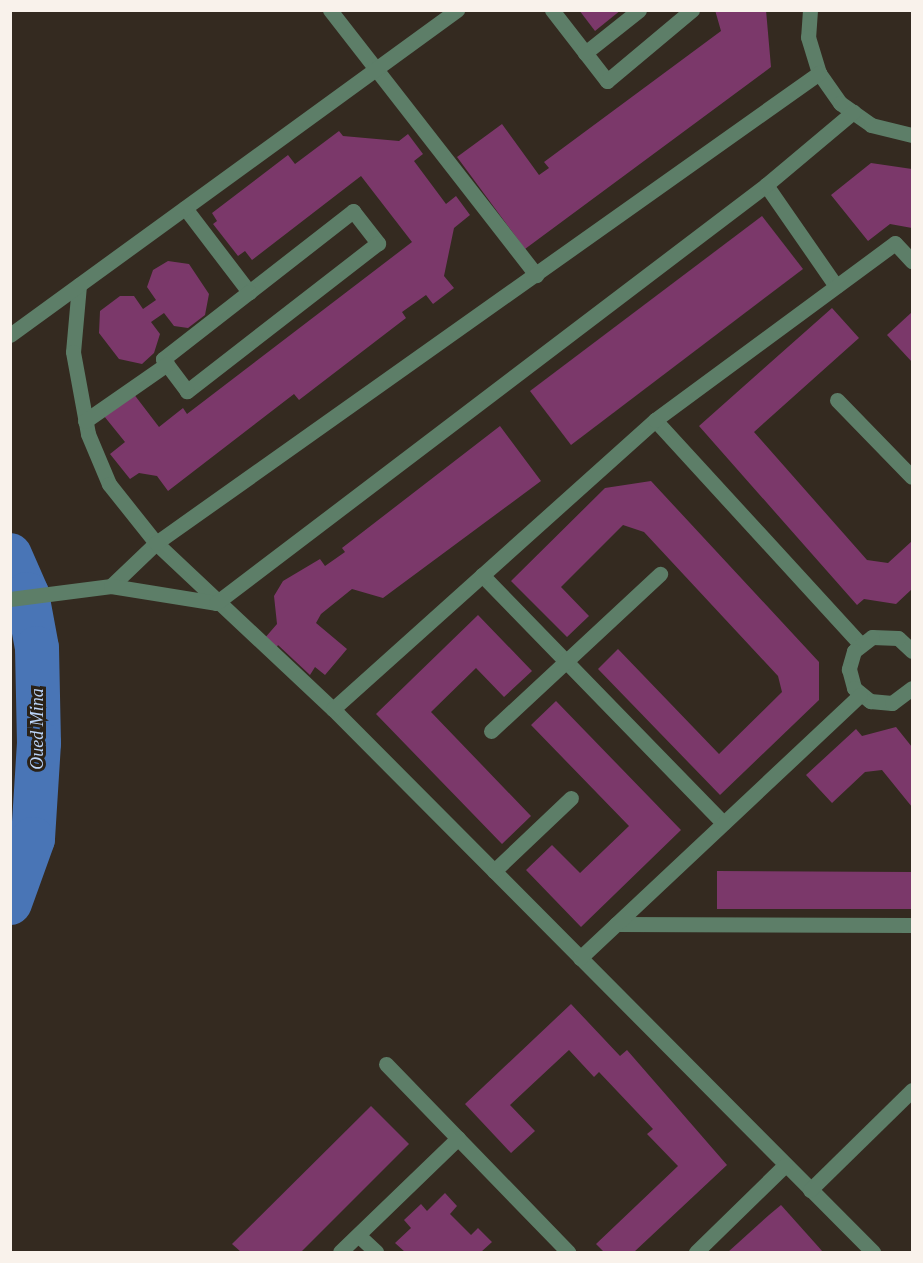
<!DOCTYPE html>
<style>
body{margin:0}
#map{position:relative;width:923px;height:1263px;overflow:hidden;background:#342a20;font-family:"Times New Roman",serif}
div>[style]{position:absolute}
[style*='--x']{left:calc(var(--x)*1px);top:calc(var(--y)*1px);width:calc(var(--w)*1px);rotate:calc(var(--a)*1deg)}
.river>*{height:44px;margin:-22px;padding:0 22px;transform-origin:22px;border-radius:22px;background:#4975b6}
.building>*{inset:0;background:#7b386a}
.minor>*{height:15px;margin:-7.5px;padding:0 7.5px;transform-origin:7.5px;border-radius:7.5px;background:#5d7e68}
span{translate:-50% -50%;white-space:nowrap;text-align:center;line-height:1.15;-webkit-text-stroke:6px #2a2116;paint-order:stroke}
.water-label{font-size:18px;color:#bbd4f8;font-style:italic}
.frame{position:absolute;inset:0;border:12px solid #f9f2eb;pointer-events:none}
</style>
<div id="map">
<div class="river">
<div style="--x:10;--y:555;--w:43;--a:66.4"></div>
<div style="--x:27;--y:594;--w:55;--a:79.5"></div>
<div style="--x:37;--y:648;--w:95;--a:88.8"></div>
<div style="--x:39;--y:743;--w:96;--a:93.6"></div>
<div style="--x:33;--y:839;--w:68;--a:109.8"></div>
</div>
<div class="building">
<div style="clip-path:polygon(579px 10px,621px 10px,595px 31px)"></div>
<div style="clip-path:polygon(715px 10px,766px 10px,771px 67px,525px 249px,457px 157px,502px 124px,539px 175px,549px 168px,544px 162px,721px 31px)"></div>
<div style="clip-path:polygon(339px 131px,343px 136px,399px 141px,408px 134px,423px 154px,414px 161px,446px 204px,456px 196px,470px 215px,454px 228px,444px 276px,454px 288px,433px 304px,426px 295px,402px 312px,406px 318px,299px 400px,294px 394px,168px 491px,157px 476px,139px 473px,130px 479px,110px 454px,125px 442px,104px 416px,133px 393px,159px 427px,183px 408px,187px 414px,412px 242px,361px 176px,252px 260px,245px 251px,238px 256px,213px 224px,217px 221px,212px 213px,288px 155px,295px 164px)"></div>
<div style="clip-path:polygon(871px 163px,912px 169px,912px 228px,890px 224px,868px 241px,831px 195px)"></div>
<div style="clip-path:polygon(762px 216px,803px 269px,571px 445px,530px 391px)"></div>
<div style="clip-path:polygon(168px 261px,189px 264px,209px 294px,205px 315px,188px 328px,174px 326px,164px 313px,151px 322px,160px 334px,154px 353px,142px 364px,119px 359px,99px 333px,100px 311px,120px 296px,134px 296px,143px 309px,156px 300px,147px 287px,153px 270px)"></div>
<div style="clip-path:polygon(832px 308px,859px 338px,754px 432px,867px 560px,888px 563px,912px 541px,912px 589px,896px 604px,864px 599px,857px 605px,699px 426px)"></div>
<div style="clip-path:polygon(912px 312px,912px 362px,887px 335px)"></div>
<div style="clip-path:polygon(500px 426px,541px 481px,383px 598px,352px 589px,321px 614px,316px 623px,347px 649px,325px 675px,315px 667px,310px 675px,278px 645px,275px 650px,264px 639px,277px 624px,274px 596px,283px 581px,320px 559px,325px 566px,345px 552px,342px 548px)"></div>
<div style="clip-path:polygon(651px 481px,819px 662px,819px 700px,720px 795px,598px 669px,618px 649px,719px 754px,782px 692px,778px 676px,644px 532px,623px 525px,561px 587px,589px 616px,567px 637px,511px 581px,605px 488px)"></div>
<div style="clip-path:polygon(478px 615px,532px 671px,504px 697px,476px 668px,431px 712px,531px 816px,502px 844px,376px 714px)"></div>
<div style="clip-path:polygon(556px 701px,681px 830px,581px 927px,526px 870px,552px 845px,580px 873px,629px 826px,531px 725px)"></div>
<div style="clip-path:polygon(896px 727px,912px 747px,912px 807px,882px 770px,865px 772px,832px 803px,806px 775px,856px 729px,862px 736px)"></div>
<div style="clip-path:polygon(717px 871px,912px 872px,912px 909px,717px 909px)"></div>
<div style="clip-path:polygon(571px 1004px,620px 1056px,627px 1050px,727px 1165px,634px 1252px,604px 1252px,596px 1244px,678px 1166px,647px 1134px,653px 1129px,599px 1072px,594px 1077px,569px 1050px,510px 1105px,535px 1131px,511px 1153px,465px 1104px)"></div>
<div style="clip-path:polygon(371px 1106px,409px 1144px,301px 1252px,241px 1252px,232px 1244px)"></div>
<div style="clip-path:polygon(445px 1193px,457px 1206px,450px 1214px,471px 1235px,478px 1228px,492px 1242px,481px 1252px,405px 1252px,395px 1243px,411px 1228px,404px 1220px,421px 1204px,427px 1211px)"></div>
<div style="clip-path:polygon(781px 1205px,823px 1252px,728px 1252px,769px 1215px)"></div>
</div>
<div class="minor">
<div style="--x:330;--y:10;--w:336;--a:52.1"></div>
<div style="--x:552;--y:10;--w:90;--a:52.2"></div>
<div style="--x:607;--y:81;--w:111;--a:-39.9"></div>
<div style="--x:810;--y:10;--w:27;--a:94"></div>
<div style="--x:808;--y:37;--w:38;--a:73"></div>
<div style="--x:819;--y:73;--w:37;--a:55"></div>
<div style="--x:840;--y:103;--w:38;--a:35"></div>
<div style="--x:871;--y:125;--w:42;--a:13.7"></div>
<div style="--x:585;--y:53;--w:69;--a:-38.5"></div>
<div style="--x:766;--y:185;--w:123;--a:55.3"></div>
<div style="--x:185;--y:208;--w:106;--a:52.7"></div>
<div style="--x:249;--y:292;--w:132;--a:-37.9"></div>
<div style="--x:353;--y:211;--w:41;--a:52"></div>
<div style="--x:378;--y:243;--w:242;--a:142.2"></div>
<div style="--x:187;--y:391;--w:40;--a:-127"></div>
<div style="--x:163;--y:359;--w:109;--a:-37.9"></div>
<div style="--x:79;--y:285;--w:67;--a:95.1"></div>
<div style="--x:73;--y:352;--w:83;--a:79.6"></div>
<div style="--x:88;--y:434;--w:54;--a:67.2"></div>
<div style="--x:109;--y:484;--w:75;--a:51.5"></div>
<div style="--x:156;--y:543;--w:243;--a:43.2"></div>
<div style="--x:333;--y:709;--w:766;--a:45.16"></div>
<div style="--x:10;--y:335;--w:553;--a:-36.02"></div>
<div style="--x:837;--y:400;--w:107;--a:45.8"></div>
<div style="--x:655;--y:420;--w:304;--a:47.5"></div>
<div style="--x:85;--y:421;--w:100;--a:-34.8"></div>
<div style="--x:482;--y:575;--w:346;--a:45.8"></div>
<div style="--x:111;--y:586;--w:62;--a:-43.7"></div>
<div style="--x:156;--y:543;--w:813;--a:-35.33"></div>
<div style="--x:10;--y:599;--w:102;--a:-7.3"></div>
<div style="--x:111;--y:586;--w:106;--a:9.2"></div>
<div style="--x:216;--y:603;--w:691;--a:-37.23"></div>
<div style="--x:766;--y:185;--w:114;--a:-40"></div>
<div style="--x:912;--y:651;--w:19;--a:-137"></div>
<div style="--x:898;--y:638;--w:26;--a:-178"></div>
<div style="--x:872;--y:637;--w:23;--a:142"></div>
<div style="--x:854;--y:651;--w:19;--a:106"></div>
<div style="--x:849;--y:669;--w:20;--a:75"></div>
<div style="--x:854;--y:688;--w:21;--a:39"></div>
<div style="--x:870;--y:701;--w:22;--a:5"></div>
<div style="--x:892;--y:703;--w:25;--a:-37"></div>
<div style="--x:333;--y:709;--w:433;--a:-41.9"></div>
<div style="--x:655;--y:420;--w:298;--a:-36.4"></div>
<div style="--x:895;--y:243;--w:25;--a:47"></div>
<div style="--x:491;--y:731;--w:231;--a:-42.9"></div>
<div style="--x:494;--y:871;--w:106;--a:-43.5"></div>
<div style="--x:616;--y:924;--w:296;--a:0.2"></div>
<div style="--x:580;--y:958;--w:384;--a:-43.2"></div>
<div style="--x:386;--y:1064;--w:262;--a:45.9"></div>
<div style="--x:810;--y:1190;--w:143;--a:-44.4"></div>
<div style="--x:358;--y:1235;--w:25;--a:43"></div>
<div style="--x:340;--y:1252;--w:164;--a:-44"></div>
<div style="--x:696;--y:1252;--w:124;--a:-44.3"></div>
</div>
<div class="water-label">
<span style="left:37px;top:729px;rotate:-90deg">Oued Mina</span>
</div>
<div class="frame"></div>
</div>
